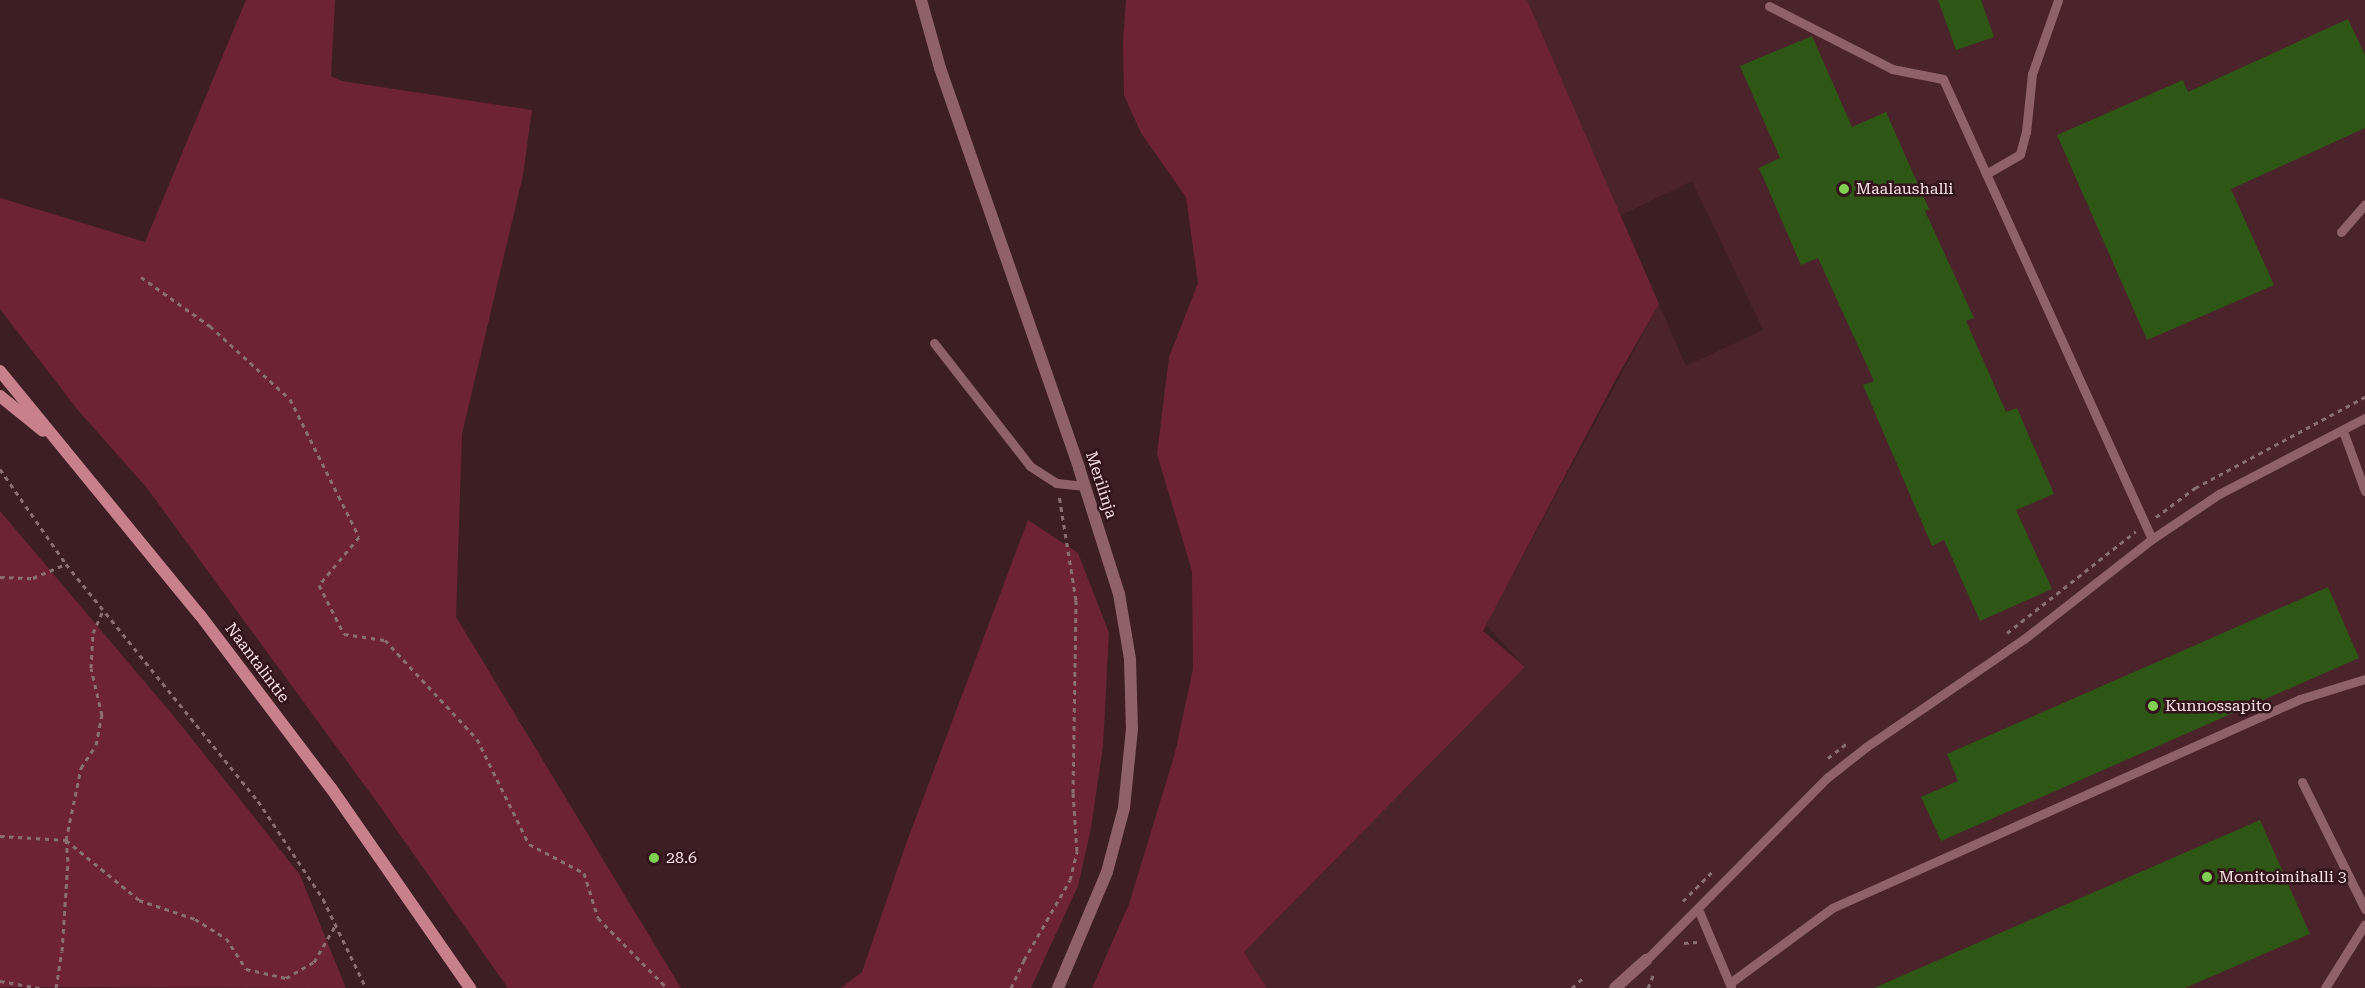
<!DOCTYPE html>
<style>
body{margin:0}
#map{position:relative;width:2365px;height:988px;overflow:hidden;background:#3d1e23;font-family:"Roboto Serif",serif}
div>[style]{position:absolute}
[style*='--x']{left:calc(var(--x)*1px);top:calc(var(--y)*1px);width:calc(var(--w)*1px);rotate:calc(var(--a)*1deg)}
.built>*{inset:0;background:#4b242b}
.green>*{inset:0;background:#6e2334}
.building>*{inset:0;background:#2e5615}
.path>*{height:3px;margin-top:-1.5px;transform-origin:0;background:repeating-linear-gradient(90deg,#8a6f72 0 4.5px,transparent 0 9px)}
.service>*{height:9px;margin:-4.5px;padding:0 4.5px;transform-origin:4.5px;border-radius:4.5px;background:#8e6268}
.minor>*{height:12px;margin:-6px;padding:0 6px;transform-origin:6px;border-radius:6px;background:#8e6268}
.tertiary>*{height:12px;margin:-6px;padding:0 6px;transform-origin:6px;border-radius:6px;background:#8e6268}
.secondary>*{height:12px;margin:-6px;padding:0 6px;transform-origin:6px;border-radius:6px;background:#c8818c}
.dots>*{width:16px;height:16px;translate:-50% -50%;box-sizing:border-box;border:3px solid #32141a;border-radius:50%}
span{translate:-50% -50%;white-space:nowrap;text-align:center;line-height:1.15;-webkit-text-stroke:5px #32141a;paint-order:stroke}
.poi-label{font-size:16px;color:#f7e1e3}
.left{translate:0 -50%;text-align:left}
.street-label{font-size:16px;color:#f7e1e3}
</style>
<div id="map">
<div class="built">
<div style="clip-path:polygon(1527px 0,2365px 0,2365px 988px,1267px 988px,1244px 952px,1525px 667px,1486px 625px,1659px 304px,1686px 366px,1763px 330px,1692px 181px,1619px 216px)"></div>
</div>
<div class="green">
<div style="clip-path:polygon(246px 0,335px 0,331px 76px,342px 81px,532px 110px,523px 175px,462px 434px,456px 617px,681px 988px,508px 988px,379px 805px,147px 488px,77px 409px,0 309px,0 198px,145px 242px)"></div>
<div style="clip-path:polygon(1126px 0,1527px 0,1659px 304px,1616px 379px,1483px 631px,1525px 667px,1244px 952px,1267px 988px,1092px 988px,1129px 904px,1175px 753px,1193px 669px,1192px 571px,1157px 454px,1169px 357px,1198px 283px,1186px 197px,1141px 133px,1124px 95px,1123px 43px)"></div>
<div style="clip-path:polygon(0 511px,177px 720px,300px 875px,346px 988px,0 987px)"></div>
<div style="clip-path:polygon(1028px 520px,1078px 553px,1109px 633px,1103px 746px,1091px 828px,1078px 886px,1031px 988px,841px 988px,862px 972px,906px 844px)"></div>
</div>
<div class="building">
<div style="clip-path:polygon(1938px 0,1981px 0,1994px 37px,1956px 50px)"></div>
<div style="clip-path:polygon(2348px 19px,2365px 55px,2365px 128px,2231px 189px,2274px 285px,2147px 340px,2057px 135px,2183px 80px,2188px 92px)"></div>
<div style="clip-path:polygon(1812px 36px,1852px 127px,1886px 112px,1929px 209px,1925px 211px,1974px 318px,1966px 321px,2006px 412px,2017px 408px,2054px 494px,2016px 510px,2052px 589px,1980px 621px,1944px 540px,1932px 546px,1863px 385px,1874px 381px,1818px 258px,1801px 265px,1759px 168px,1780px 158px,1740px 66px)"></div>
<div style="clip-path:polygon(2328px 587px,2359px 658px,1941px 841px,1921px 797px,1958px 781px,1947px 754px)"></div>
<div style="clip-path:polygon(2260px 820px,2310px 934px,2185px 988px,1874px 988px)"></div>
</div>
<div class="path">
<div style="--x:141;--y:277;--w:85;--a:35.4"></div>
<div style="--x:210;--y:326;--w:108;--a:42.4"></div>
<div style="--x:290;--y:399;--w:154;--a:63.4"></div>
<div style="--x:359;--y:537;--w:62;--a:129.8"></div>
<div style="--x:319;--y:585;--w:55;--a:63"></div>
<div style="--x:344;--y:634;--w:41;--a:8.3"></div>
<div style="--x:385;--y:640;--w:135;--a:47.1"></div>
<div style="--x:477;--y:739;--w:117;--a:63.7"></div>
<div style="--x:529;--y:844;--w:62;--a:27.8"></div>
<div style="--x:584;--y:873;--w:47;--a:72.7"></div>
<div style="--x:598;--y:918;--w:98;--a:45.4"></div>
<div style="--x:0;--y:469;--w:116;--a:55.2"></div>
<div style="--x:66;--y:564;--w:305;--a:51"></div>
<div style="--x:258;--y:801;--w:118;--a:56.4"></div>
<div style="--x:323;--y:899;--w:99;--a:64.2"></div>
<div style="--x:2156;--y:517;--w:49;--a:-36.6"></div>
<div style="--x:2195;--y:488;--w:193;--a:-28.2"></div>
<div style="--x:0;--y:577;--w:33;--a:2"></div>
<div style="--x:33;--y:578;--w:36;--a:-23"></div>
<div style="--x:2007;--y:633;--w:164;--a:-38.3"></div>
<div style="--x:1828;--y:758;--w:23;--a:-38"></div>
<div style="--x:0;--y:836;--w:66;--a:3.5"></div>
<div style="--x:66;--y:840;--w:94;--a:39.4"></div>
<div style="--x:139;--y:900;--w:59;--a:18.7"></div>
<div style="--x:195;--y:919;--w:36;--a:32"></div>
<div style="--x:226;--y:938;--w:37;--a:57"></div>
<div style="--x:246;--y:969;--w:41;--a:12.7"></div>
<div style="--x:286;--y:978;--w:32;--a:-30"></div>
<div style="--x:314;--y:962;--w:42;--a:-59.7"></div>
<div style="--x:1683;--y:901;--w:44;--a:-45"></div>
<div style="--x:1684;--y:943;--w:13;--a:-4"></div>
<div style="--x:0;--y:981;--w:40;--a:10"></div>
<div style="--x:56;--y:988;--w:37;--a:-81"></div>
<div style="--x:62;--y:951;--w:90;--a:-86.2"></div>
<div style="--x:68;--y:861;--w:21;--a:-95"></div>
<div style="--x:66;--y:840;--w:74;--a:-78.2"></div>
<div style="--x:81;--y:768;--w:27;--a:-57"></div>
<div style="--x:96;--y:745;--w:31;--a:-79"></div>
<div style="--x:102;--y:715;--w:48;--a:-103.2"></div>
<div style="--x:91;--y:668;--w:35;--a:-87"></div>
<div style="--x:93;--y:633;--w:24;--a:-66"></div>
<div style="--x:1011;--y:988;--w:31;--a:-65"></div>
<div style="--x:1024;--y:960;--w:92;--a:-60.1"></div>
<div style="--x:1070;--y:880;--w:30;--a:-76"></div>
<div style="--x:1077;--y:851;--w:58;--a:-93.9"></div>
<div style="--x:1073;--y:793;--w:193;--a:-89.1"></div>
<div style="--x:1076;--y:600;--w:106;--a:-99.2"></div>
<div style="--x:1572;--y:988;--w:16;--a:-43"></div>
<div style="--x:1648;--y:988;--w:16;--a:-68"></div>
</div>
<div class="service">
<div style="--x:1769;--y:6;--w:138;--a:27.1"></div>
<div style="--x:1892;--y:69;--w:52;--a:11.1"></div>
<div style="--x:1943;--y:79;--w:505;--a:65.57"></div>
<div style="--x:1986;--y:174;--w:39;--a:-30"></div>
<div style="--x:2020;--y:154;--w:23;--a:-75"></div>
<div style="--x:2026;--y:132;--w:58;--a:-84.1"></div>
<div style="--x:2032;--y:74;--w:78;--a:-70.6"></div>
<div style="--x:2341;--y:232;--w:37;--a:-49"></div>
<div style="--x:934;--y:343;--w:156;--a:52"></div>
<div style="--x:1030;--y:466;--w:31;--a:33"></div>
<div style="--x:1056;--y:483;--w:29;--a:6"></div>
<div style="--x:2343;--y:431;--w:64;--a:69.9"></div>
<div style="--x:2302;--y:782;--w:142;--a:63.6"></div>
<div style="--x:1698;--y:909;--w:85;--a:67.1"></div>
<div style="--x:1646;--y:960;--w:258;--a:-45.2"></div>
<div style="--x:1828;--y:777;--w:48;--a:-38.3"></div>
<div style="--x:1866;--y:747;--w:191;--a:-34.4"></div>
<div style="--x:2024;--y:639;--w:162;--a:-38"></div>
<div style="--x:2152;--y:539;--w:81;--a:-33.9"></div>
<div style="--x:2219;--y:494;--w:165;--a:-27.5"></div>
<div style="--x:1730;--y:983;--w:127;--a:-36.3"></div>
<div style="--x:1832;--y:908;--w:513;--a:-24.06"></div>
<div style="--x:2300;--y:699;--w:68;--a:-17.1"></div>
<div style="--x:2325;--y:988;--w:75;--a:-58"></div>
</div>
<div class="minor">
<div style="--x:1615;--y:988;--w:42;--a:-42.1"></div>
</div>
<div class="tertiary">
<div style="--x:921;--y:0;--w:71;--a:74.4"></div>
<div style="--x:940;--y:68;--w:423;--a:70.8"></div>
<div style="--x:1079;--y:468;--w:132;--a:72.4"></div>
<div style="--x:1119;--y:594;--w:66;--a:80.4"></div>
<div style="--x:1130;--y:659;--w:70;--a:88.4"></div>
<div style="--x:1132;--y:729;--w:79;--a:95.8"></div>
<div style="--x:1124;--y:808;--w:66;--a:104.9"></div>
<div style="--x:1107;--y:872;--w:126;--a:112.9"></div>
</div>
<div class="secondary">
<div style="--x:0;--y:371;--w:315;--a:50.7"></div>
<div style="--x:200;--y:615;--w:217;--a:52.9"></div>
<div style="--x:331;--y:788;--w:244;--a:55.2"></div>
<div style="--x:0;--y:396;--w:55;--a:39.1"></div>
</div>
<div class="dots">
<div style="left:1844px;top:189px;background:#7fd052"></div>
<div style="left:2153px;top:706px;background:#7fd052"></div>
<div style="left:654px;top:858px;background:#7fd052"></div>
<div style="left:2207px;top:877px;background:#7fd052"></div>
</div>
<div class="poi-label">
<span class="left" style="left:1856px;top:189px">Maalaushalli</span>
<span class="left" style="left:2165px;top:706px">Kunnossapito</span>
<span class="left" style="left:666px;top:858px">28.6</span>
<span class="left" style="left:2219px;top:877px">Monitoimihalli 3</span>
</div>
<div class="street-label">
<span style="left:1101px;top:485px;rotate:72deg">Merilinja</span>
<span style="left:257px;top:663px;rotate:53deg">Naantalintie</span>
</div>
</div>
